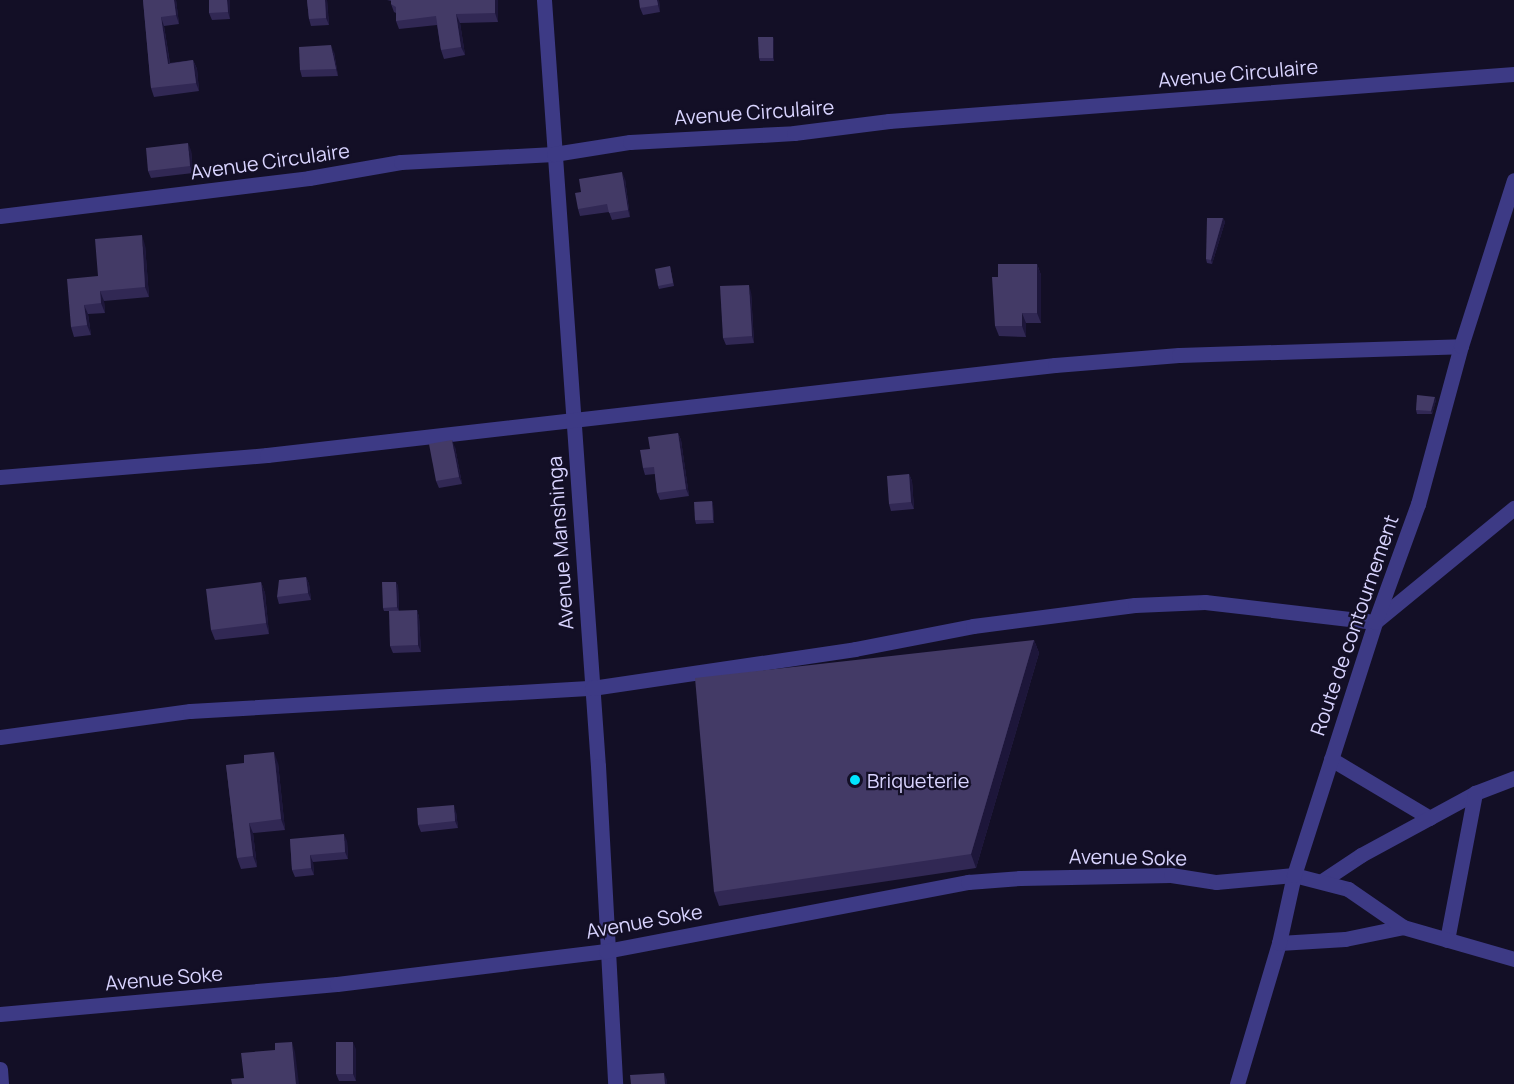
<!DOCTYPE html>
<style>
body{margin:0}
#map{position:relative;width:1514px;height:1084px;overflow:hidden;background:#130f26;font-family:Manrope,sans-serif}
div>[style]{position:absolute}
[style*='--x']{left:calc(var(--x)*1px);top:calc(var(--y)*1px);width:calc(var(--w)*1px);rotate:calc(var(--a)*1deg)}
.minor>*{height:15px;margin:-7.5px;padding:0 7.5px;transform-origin:7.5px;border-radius:7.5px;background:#3d3a85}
.tertiary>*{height:15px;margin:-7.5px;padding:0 7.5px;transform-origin:7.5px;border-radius:7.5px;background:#3d3a85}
.wall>*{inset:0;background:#312854}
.shaded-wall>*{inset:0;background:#1d163a}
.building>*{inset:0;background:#433a66}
.dots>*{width:16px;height:16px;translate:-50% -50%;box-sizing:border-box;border:3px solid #130f26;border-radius:50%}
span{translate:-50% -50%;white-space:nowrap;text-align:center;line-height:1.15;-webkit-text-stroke:4.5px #130f26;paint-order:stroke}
.street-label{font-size:20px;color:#d9d4ff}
.poi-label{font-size:20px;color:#d9d4ff}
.left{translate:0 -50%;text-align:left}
</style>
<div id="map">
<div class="minor">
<div style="--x:544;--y:0;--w:768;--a:85.97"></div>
<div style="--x:598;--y:766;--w:318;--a:86.9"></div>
<div style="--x:0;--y:216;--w:311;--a:-7"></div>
<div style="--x:309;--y:178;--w:93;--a:-9.9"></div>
<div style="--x:401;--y:162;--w:153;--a:-3"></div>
<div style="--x:554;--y:154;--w:77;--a:-9"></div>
<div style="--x:630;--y:142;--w:164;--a:-3.1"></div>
<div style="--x:794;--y:133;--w:96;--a:-7.2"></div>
<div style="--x:889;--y:121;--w:627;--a:-4.3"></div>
<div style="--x:0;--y:477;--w:268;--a:-4.7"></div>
<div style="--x:267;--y:455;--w:793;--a:-6.52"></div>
<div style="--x:1055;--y:365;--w:124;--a:-4.6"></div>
<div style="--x:1179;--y:355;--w:282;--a:-1.8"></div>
<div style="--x:0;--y:737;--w:192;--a:-7.8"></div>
<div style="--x:190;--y:711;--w:403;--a:-3.3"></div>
<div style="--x:592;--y:688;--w:266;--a:-8.4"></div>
<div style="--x:855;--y:649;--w:120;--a:-11"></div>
<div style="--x:973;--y:626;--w:163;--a:-7.4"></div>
<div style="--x:1135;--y:605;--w:70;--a:-2.5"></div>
<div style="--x:1205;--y:602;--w:171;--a:6.7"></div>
<div style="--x:1375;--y:622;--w:180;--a:-39.4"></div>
<div style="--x:1331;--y:759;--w:115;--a:30.8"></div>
<div style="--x:1322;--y:881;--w:47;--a:-33.7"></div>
<div style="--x:1361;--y:855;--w:130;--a:-28.5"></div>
<div style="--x:1475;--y:793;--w:42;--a:-21"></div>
<div style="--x:1447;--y:940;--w:150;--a:-79.2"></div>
<div style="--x:1279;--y:943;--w:66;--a:-3.5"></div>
<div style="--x:1345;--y:939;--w:59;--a:-11.7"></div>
<div style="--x:1403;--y:927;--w:116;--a:16.1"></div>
<div style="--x:0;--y:1014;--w:338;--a:-5.1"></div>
<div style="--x:337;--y:984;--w:271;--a:-7"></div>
<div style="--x:606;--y:951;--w:369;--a:-10.8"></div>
<div style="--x:968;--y:882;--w:52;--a:-4.4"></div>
<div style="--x:1020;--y:878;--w:151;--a:-1.1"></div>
<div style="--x:1171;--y:875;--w:46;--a:8.8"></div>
<div style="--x:1216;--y:882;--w:78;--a:-5.1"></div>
<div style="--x:1294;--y:875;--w:56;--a:14.5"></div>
<div style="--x:1348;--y:889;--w:67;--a:34.6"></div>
<div style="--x:0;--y:1069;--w:15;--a:86"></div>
</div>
<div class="tertiary">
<div style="--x:1237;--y:1084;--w:147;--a:-73.4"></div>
<div style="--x:1279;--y:943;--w:70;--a:-77.6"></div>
<div style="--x:1294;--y:875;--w:266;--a:-72.2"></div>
<div style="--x:1375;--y:622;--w:126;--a:-70"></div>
<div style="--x:1418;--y:504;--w:164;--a:-74.8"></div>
<div style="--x:1461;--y:346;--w:174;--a:-72.3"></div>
</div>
<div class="wall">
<div style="clip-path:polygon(143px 0,176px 0,179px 24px,164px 26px,170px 63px,193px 60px,197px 69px,199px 91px,154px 97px,151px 88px)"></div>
<div style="clip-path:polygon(209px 0,230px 0,230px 19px,212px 20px,209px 13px)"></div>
<div style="clip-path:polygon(307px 0,327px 0,329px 25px,311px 26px,309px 19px)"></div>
<div style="clip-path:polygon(387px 0,498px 0,498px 22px,460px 23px,465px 55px,444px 59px,441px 50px,437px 25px,399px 29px,396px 21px,396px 13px,394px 12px,391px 4px,391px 1px)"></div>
<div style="clip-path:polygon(659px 0,660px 12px,643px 15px,640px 8px)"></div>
<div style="clip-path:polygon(773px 37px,774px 41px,774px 61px,760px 61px,759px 58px)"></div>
<div style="clip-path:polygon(334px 52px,338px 76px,302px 77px,300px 70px)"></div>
<div style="clip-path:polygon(191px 150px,193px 173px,151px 178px,148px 171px)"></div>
<div style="clip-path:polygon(625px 179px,630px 217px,612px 220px,609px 212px,580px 216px,578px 209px,581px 192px)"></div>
<div style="clip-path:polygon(1223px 218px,1225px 222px,1212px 264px,1207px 263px,1206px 259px)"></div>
<div style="clip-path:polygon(145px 245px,149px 297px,104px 301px,105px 313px,88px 314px,91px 335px,74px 337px,71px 327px,98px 276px)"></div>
<div style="clip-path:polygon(1037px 264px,1041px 275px,1041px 323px,1026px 323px,1026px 337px,999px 336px,995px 326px,998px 277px)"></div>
<div style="clip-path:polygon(670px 266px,674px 286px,659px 289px,658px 286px)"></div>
<div style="clip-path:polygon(751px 292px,754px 343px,726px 345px,723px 338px)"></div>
<div style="clip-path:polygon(1436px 400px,1432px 414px,1417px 414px,1416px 410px)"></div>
<div style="clip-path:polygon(678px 433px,681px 440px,689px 496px,660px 500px,657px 493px,655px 474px,645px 475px,643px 468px,650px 449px)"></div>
<div style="clip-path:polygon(455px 447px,462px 484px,439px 488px,436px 481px)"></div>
<div style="clip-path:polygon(909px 474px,912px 481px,914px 509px,891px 511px,889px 504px)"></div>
<div style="clip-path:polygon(712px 501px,713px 504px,714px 523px,696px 524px,695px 520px)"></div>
<div style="clip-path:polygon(306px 577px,309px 584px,311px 600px,279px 604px,277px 597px)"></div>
<div style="clip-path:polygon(261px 582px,265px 593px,269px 634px,215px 640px,211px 630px)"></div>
<div style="clip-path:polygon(398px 585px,399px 611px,384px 611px,383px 608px)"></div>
<div style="clip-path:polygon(417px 610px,419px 617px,421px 652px,393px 653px,390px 646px)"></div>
<div style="clip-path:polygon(1034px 640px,1039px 653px,976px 868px,719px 906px,714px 892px)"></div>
<div style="clip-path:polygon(278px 763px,285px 830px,253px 833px,257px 867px,241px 869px,237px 858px,226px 765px)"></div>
<div style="clip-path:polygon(456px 812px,458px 828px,421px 832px,418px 825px)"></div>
<div style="clip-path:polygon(290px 839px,347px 841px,348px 859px,313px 862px,314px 875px,295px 877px,292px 870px)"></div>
<div style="clip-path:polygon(356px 1049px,356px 1081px,339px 1081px,336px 1074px)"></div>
</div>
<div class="shaded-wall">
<div style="clip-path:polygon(174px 0,176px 0,179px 24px,176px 15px)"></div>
<div style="clip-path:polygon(227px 0,230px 0,230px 19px,228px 12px)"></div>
<div style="clip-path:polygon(325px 0,327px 0,329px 25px,326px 18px)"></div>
<div style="clip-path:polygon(495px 0,498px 0,498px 22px,495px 13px)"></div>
<div style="clip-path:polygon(657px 0,659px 0,660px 12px,658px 5px)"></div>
<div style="clip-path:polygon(456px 14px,460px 23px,465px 55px,461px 47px)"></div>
<div style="clip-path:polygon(161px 17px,164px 26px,171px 72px,168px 64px)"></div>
<div style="clip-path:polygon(773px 37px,774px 41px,774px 61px,773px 58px)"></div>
<div style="clip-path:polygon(331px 45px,334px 52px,338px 76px,336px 69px)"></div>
<div style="clip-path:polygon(193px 60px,197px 69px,199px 91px,196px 83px)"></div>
<div style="clip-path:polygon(188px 143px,191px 150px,193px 173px,190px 166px)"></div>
<div style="clip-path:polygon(622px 172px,625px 179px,630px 217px,628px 210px)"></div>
<div style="clip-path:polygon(1223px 218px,1225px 222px,1212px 264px,1211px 260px)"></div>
<div style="clip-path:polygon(142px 235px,145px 245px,149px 297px,145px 287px)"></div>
<div style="clip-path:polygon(1037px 264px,1041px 275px,1041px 323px,1037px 313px)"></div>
<div style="clip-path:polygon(749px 285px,751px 292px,754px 343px,752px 336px)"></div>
<div style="clip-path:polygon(100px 291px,104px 301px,105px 313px,101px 303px)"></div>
<div style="clip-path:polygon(84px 305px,88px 314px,91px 335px,87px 325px)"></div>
<div style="clip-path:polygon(1022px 313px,1026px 323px,1026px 337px,1022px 326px)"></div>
<div style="clip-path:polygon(1435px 397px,1436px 400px,1432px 414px,1431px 411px)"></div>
<div style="clip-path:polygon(678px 433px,681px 440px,689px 496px,686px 489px)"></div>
<div style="clip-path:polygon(452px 440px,455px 447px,462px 484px,459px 477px)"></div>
<div style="clip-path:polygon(909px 474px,912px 481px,914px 509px,911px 502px)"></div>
<div style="clip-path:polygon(712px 501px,713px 504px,714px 523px,713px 520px)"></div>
<div style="clip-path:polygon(306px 577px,309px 584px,311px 600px,308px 593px)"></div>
<div style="clip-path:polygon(261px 582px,265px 593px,269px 634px,266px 623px)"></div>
<div style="clip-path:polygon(396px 582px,398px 585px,399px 611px,397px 607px)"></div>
<div style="clip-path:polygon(417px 610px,419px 617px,421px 652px,418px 645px)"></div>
<div style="clip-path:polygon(1034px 640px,1039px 653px,976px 868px,971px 854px)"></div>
<div style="clip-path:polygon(274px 752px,278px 763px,285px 830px,281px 819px)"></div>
<div style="clip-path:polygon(454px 805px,456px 812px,458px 828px,455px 821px)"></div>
<div style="clip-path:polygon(249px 823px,253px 833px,257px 867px,253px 856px)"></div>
<div style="clip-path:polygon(344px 834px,347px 841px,348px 859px,345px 852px)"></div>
<div style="clip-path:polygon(310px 855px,313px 862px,314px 875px,311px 868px)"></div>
<div style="clip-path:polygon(292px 1042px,295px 1052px,299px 1084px,296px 1084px)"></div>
<div style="clip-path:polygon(353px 1042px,356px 1049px,356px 1081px,353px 1074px)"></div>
<div style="clip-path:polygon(664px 1073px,667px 1080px,667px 1084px,665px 1084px)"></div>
</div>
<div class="building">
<div style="clip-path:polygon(143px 0,174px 0,176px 15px,161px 17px,168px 64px,193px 60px,196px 83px,151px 88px)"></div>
<div style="clip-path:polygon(209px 0,227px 0,228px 12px,209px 13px)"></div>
<div style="clip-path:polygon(307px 0,325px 0,326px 18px,309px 19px)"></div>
<div style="clip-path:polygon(391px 0,495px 0,495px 13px,456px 14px,461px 47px,441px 50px,436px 16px,396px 21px,396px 7px,391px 4px)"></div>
<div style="clip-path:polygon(639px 0,657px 0,658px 5px,640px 8px)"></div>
<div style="clip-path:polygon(758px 37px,773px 37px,773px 58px,759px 58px)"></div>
<div style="clip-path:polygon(331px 45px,336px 69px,300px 70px,299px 47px)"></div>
<div style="clip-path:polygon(188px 143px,190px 166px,148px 171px,146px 148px)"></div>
<div style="clip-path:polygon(622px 172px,628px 210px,609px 213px,607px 204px,578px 209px,575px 193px,581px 192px,579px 179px)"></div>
<div style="clip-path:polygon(1207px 218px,1223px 218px,1211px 260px,1206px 259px)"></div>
<div style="clip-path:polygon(142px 235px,145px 287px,100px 291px,101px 303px,84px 305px,87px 325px,71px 327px,67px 279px,98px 276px,95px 239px)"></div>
<div style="clip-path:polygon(998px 264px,1037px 264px,1037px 313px,1022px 313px,1022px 326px,995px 326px,992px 277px,998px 277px)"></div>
<div style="clip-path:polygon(670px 266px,673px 283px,658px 286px,655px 269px)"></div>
<div style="clip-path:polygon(749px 285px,752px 336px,723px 338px,720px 286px)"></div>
<div style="clip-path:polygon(1417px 395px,1435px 397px,1431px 411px,1416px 410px)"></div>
<div style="clip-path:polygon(678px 433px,686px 489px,657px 493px,654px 467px,643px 468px,640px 450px,650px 449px,648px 437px)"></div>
<div style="clip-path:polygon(452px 440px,459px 477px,436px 481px,429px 444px)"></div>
<div style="clip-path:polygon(909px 474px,911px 502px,889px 504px,887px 476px)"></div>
<div style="clip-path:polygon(712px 501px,713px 520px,695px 520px,694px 502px)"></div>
<div style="clip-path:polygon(306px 577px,308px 593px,277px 597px,279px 580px)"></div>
<div style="clip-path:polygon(261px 582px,266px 623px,211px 630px,206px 589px)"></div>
<div style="clip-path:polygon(382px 582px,396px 582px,397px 607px,383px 608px)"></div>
<div style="clip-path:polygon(417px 610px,418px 645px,390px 646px,389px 611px)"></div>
<div style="clip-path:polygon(1034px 640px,971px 854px,714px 892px,695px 678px)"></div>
<div style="clip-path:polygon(274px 752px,281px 819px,249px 823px,253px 856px,237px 858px,226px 765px,244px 763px,244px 755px)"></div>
<div style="clip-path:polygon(454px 805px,455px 821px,418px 825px,417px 808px)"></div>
<div style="clip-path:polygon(344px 834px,345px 852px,310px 855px,311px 868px,292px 870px,290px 839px)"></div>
<div style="clip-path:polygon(292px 1042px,296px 1084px,232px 1084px,231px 1079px,244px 1078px,241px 1053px,275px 1050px,275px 1043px)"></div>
<div style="clip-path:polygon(336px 1042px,353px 1042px,353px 1074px,336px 1074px)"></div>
<div style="clip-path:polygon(664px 1073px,665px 1084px,631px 1084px,630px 1075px)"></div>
</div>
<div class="dots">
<div style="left:855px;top:780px;background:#00e5ff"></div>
</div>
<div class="street-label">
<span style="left:1238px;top:73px;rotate:-5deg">Avenue Circulaire</span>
<span style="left:754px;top:112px;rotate:-4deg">Avenue Circulaire</span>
<span style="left:270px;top:161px;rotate:-8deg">Avenue Circulaire</span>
<span style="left:560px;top:543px;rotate:-94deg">Avenue Manshinga</span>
<span style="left:1354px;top:625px;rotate:-71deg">Route de contournement</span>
<span style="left:1128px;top:857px;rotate:1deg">Avenue Soke</span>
<span style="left:644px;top:921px;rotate:-10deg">Avenue Soke</span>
<span style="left:164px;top:978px;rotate:-5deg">Avenue Soke</span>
</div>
<div class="poi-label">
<span class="left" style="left:867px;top:780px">Briqueterie</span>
</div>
</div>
